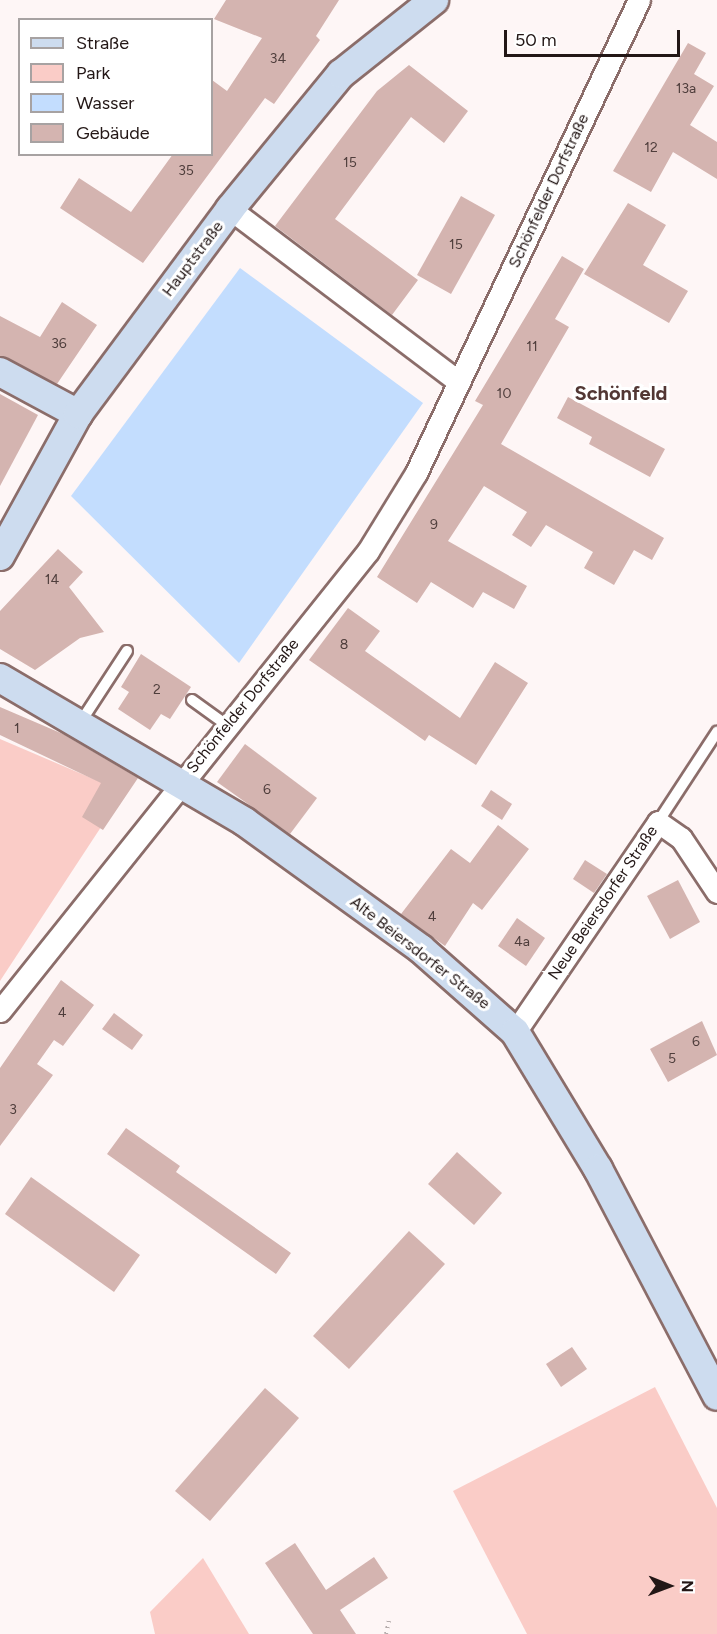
<!DOCTYPE html>
<meta charset="utf-8">
<style>
body{margin:0}
#map{position:relative;width:717px;height:1634px;overflow:hidden;background:#fef6f6;font-family:Figtree,sans-serif}
div>[style]{position:absolute}
[style*='--x']{left:calc(var(--x)*1px);top:calc(var(--y)*1px);width:calc(var(--w)*1px);rotate:calc(var(--a)*1deg)}
.green>*{inset:0;background:#faccc7}
.water>*{inset:0;background:#c3ddfe}
.building>*{inset:0;background:#d4b4b0}
.path>*{height:4px;margin-top:-2px;transform-origin:0;background:repeating-linear-gradient(90deg,#b5acac 0 1.5px,transparent 0 6px)}
.roads{filter:drop-shadow(2px 0 #8b6d6a) drop-shadow(-2px 0 #8b6d6a) drop-shadow(0 2px #8b6d6a) drop-shadow(0 -2px #8b6d6a)}
.service>*{height:10px;margin:-5px;padding:0 5px;transform-origin:5px;border-radius:5px;background:#fff}
.minor>*{height:21px;margin:-10.5px;padding:0 10.5px;transform-origin:10.5px;border-radius:10.5px;background:#fff}
.secondary>*{height:28px;margin:-14px;padding:0 14px;transform-origin:14px;border-radius:14px;background:#cddcef}
span{translate:-50% -50%;white-space:nowrap;text-align:center;line-height:1.15;-webkit-text-stroke:6px #fff;paint-order:stroke}
.number-label{font-size:14px;color:#4f3e3c}
.number-label span{-webkit-text-stroke-width:0}
.street-label{font-size:16px;color:#231716}
.quarter-label{font-size:20px;color:#523734;font-weight:700}
.legend{position:absolute;left:18px;top:18px;width:195px;height:138px;box-sizing:border-box;background:#fff;border:2px solid #a7a2a2;margin:0;padding:8px 10px;list-style:none;font-size:18px;color:#231716}
.legend li{display:flex;align-items:center;gap:12px;height:30px}
.legend b{width:30px;border:2px solid #a7a2a2}
.north{position:absolute;left:639px;top:1556px;width:60px;height:60px;-webkit-text-stroke:4px #fff;paint-order:stroke;rotate:91deg;font-size:16px;font-weight:700;line-height:24px;text-align:center;color:#231716}
.north::after{content:'';display:block;margin:auto;width:21px;height:27px;background:#231716;clip-path:polygon(50% 0,100% 100%,50% 72%,0 100%)}
.scale{position:absolute;left:504px;top:30px;width:176px;height:27px;box-sizing:border-box;border:3px solid #231716;border-top:0;padding-left:8px;font-size:18px;line-height:21px;white-space:nowrap;color:#231716;-webkit-text-stroke:4px #fff;paint-order:stroke}
</style>
<div id="map">
<div class="green">
<div style="clip-path:polygon(0 739px,124px 792px,0 981px)"></div>
<div style="clip-path:polygon(655px 1387px,717px 1508px,717px 1634px,527px 1634px,453px 1491px)"></div>
<div style="clip-path:polygon(203px 1558px,249px 1634px,155px 1634px,150px 1612px)"></div>
</div>
<div class="water">
<div style="clip-path:polygon(240px 268px,423px 403px,239px 663px,71px 496px)"></div>
</div>
<div class="building">
<div style="clip-path:polygon(226px 0,339px 0,316px 36px,320px 40px,274px 104px,265px 98px,143px 263px,60px 208px,79px 178px,131px 212px,173px 154px,212px 154px,212px 80px,227px 91px,262px 38px,214px 19px)"></div>
<div style="clip-path:polygon(688px 43px,706px 53px,694px 74px,714px 86px,690px 125px,717px 142px,717px 179px,673px 152px,651px 192px,613px 171px)"></div>
<div style="clip-path:polygon(409px 65px,468px 111px,444px 143px,411px 117px,335px 219px,418px 280px,392px 315px,275px 226px,377px 91px)"></div>
<div style="clip-path:polygon(461px 196px,495px 215px,451px 294px,417px 275px)"></div>
<div style="clip-path:polygon(628px 203px,666px 225px,643px 265px,688px 291px,669px 323px,584px 274px)"></div>
<div style="clip-path:polygon(562px 256px,584px 269px,555px 319px,569px 327px,501px 444px,664px 538px,652px 560px,634px 550px,614px 585px,584px 568px,593px 552px,546px 525px,531px 547px,512px 535px,527px 512px,484px 486px,448px 541px,527px 586px,514px 609px,483px 592px,473px 608px,431px 582px,417px 603px,377px 577px,483px 405px,475px 401px)"></div>
<div style="clip-path:polygon(62px 302px,97px 325px,57px 384px,0 356px,0 316px,40px 337px)"></div>
<div style="clip-path:polygon(0 394px,38px 415px,0 486px)"></div>
<div style="clip-path:polygon(568px 397px,665px 449px,650px 477px,589px 444px,592px 437px,557px 418px)"></div>
<div style="clip-path:polygon(58px 549px,83px 572px,69px 587px,104px 632px,80px 638px,35px 670px,0 649px,0 611px)"></div>
<div style="clip-path:polygon(348px 608px,380px 631px,365px 651px,460px 718px,495px 662px,528px 683px,476px 765px,429px 735px,425px 741px,309px 660px)"></div>
<div style="clip-path:polygon(141px 654px,191px 687px,170px 719px,161px 714px,150px 730px,118px 709px,129px 692px,121px 687px)"></div>
<div style="clip-path:polygon(0 707px,63px 734px,138px 778px,103px 830px,82px 817px,101px 783px,0 735px)"></div>
<div style="clip-path:polygon(245px 744px,317px 798px,290px 834px,217px 782px)"></div>
<div style="clip-path:polygon(491px 790px,512px 804px,502px 820px,481px 806px)"></div>
<div style="clip-path:polygon(498px 825px,529px 849px,482px 910px,473px 903px,445px 946px,401px 914px,451px 849px,470px 863px)"></div>
<div style="clip-path:polygon(585px 860px,607px 874px,594px 893px,573px 879px)"></div>
<div style="clip-path:polygon(678px 880px,700px 922px,670px 939px,647px 896px)"></div>
<div style="clip-path:polygon(517px 918px,545px 938px,526px 966px,498px 946px)"></div>
<div style="clip-path:polygon(61px 980px,94px 1005px,63px 1046px,54px 1040px,37px 1064px,53px 1075px,0 1146px,0 1068px)"></div>
<div style="clip-path:polygon(114px 1013px,143px 1035px,132px 1050px,102px 1029px)"></div>
<div style="clip-path:polygon(702px 1021px,717px 1055px,668px 1082px,650px 1049px)"></div>
<div style="clip-path:polygon(126px 1128px,180px 1166px,176px 1172px,291px 1253px,276px 1274px,107px 1154px)"></div>
<div style="clip-path:polygon(457px 1152px,502px 1193px,474px 1225px,428px 1184px)"></div>
<div style="clip-path:polygon(31px 1177px,140px 1255px,114px 1292px,5px 1214px)"></div>
<div style="clip-path:polygon(409px 1231px,445px 1264px,349px 1369px,313px 1336px)"></div>
<div style="clip-path:polygon(572px 1347px,587px 1369px,561px 1387px,546px 1364px)"></div>
<div style="clip-path:polygon(265px 1388px,299px 1418px,210px 1521px,175px 1491px)"></div>
<div style="clip-path:polygon(295px 1543px,326px 1590px,374px 1557px,388px 1578px,340px 1610px,356px 1634px,313px 1634px,265px 1563px)"></div>
</div>
<div class="path">
<div style="--x:386;--y:1634;--w:14;--a:-78"></div>
</div>
<div class="roads">
<div class="service">
<div style="--x:192;--y:700;--w:44;--a:35.8"></div>
<div style="--x:80;--y:723;--w:86;--a:-56.9"></div>
<div style="--x:658;--y:822;--w:108;--a:-56.8"></div>
</div>
<div class="minor">
<div style="--x:230;--y:209;--w:287;--a:37.1"></div>
<div style="--x:0;--y:1011;--w:589;--a:-51.34"></div>
<div style="--x:368;--y:551;--w:92;--a:-58.4"></div>
<div style="--x:416;--y:473;--w:523;--a:-64.76"></div>
<div style="--x:515;--y:1032;--w:254;--a:-55.7"></div>
<div style="--x:658;--y:822;--w:28;--a:35"></div>
<div style="--x:681;--y:838;--w:65;--a:56.3"></div>
</div>
<div class="secondary">
<div style="--x:0;--y:372;--w:89;--a:28.3"></div>
<div style="--x:0;--y:556;--w:162;--a:-61.2"></div>
<div style="--x:78;--y:414;--w:255;--a:-53.4"></div>
<div style="--x:230;--y:209;--w:175;--a:-50.6"></div>
<div style="--x:341;--y:74;--w:119;--a:-38.5"></div>
<div style="--x:0;--y:678;--w:284;--a:30.4"></div>
<div style="--x:245;--y:822;--w:217;--a:35.8"></div>
<div style="--x:421;--y:949;--w:125;--a:41.4"></div>
<div style="--x:515;--y:1032;--w:160;--a:58.8"></div>
<div style="--x:598;--y:1169;--w:256;--a:62.3"></div>
</div>
</div>
<div class="number-label">
<span style="left:278px;top:59px">34</span>
<span style="left:686px;top:89px">13a</span>
<span style="left:651px;top:148px">12</span>
<span style="left:350px;top:163px">15</span>
<span style="left:186px;top:171px">35</span>
<span style="left:456px;top:245px">15</span>
<span style="left:59px;top:344px">36</span>
<span style="left:532px;top:347px">11</span>
<span style="left:504px;top:394px">10</span>
<span style="left:434px;top:525px">9</span>
<span style="left:52px;top:580px">14</span>
<span style="left:344px;top:645px">8</span>
<span style="left:157px;top:690px">2</span>
<span style="left:17px;top:729px">1</span>
<span style="left:267px;top:790px">6</span>
<span style="left:432px;top:917px">4</span>
<span style="left:522px;top:942px">4a</span>
<span style="left:62px;top:1013px">4</span>
<span style="left:696px;top:1042px">6</span>
<span style="left:672px;top:1059px">5</span>
<span style="left:13px;top:1110px">3</span>
</div>
<div class="street-label">
<span style="left:549px;top:191px;rotate:-65deg">Schönfelder Dorfstraße</span>
<span style="left:193px;top:259px;rotate:-53deg">Hauptstraße</span>
<span style="left:243px;top:706px;rotate:-51deg">Schönfelder Dorfstraße</span>
<span style="left:603px;top:903px;rotate:-56deg">Neue Beiersdorfer Straße</span>
<span style="left:420px;top:953px;rotate:38deg">Alte Beiersdorfer Straße</span>
</div>
<div class="quarter-label">
<span style="left:621px;top:393px">Schönfeld</span>
</div>
<ul class="legend">
<li><b style="height:8px;background:#cddcef"></b>Straße</li>
<li><b style="height:16px;background:#faccc7"></b>Park</li>
<li><b style="height:16px;background:#c3ddfe"></b>Wasser</li>
<li><b style="height:16px;background:#d4b4b0"></b>Gebäude</li>
</ul>
<div class="north">N</div>
<div class="scale">50 m</div>
</div>
